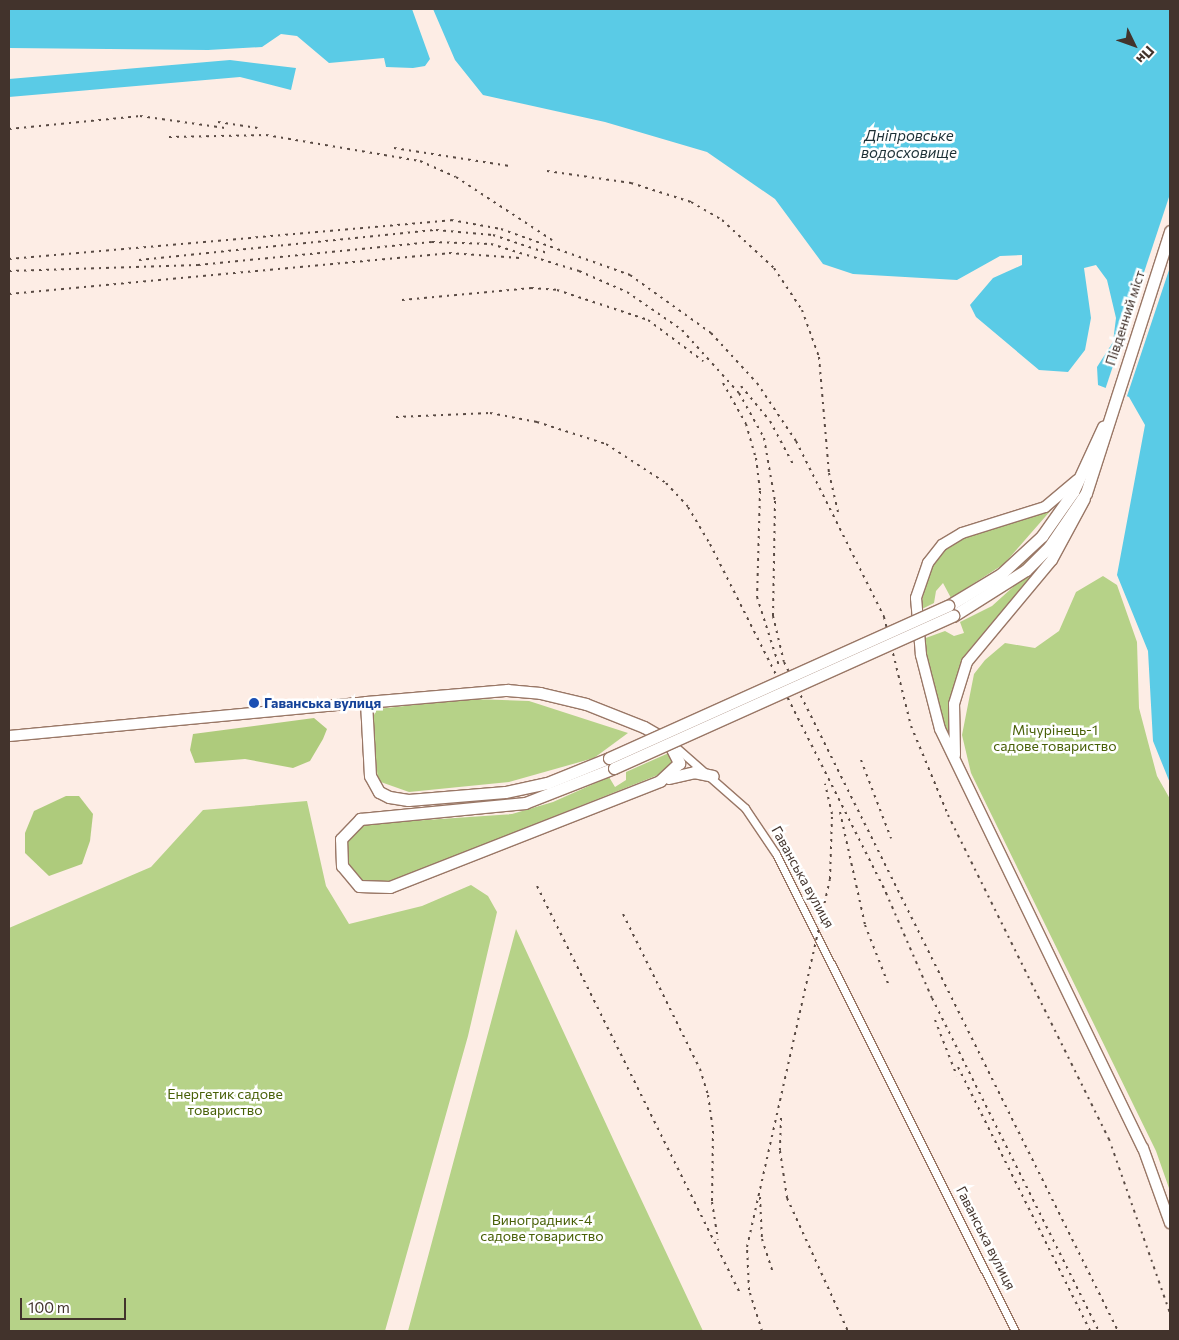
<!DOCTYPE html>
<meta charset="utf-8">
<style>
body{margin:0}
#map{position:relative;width:1179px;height:1340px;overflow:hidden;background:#fdede5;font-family:Commissioner,sans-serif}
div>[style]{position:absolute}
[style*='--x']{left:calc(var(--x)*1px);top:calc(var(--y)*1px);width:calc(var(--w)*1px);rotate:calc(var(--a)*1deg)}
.green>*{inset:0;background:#b6d288}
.forest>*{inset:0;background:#aecb7c}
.water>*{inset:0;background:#5acbe6}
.pier>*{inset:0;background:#fdede5}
.roads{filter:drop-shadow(1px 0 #976) drop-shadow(-1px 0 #976) drop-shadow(0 1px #976) drop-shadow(0 -1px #976)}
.street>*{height:7px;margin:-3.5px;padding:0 3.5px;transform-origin:3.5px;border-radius:3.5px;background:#fff}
.secondary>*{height:10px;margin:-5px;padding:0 5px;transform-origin:5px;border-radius:5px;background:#fff}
.primary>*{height:11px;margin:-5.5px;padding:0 5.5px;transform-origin:5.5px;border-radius:5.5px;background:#fff}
.rail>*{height:2px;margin-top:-1px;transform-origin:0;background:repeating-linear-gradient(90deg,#5a4b44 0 2.5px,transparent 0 7.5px)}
.bridges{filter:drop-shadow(1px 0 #976) drop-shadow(-1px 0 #976) drop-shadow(0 1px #976) drop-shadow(0 -1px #976)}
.primary-bridge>*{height:11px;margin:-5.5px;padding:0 5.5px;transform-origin:5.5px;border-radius:5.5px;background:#fff}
.dots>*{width:14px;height:14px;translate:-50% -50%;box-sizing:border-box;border:2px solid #fff;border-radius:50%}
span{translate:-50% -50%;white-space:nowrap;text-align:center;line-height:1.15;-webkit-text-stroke:5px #fff;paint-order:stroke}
.street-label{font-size:14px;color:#42332c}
.transit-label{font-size:14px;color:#164399;font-weight:700}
.left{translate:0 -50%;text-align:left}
.park-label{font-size:14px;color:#486007}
.water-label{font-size:15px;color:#1d3137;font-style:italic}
.frame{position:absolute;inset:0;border:10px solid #42332c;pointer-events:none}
.north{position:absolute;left:1109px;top:20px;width:50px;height:50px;-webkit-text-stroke:4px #fff;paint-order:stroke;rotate:132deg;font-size:14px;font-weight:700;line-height:20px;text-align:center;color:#42332c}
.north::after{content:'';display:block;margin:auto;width:18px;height:22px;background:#42332c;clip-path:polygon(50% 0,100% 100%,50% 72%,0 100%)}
.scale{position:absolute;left:20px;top:1298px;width:106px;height:22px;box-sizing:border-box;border:2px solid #42332c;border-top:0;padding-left:6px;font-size:15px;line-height:18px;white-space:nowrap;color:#42332c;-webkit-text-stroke:4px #fff;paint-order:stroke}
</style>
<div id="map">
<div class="green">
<div style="clip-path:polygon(1090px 471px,1043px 545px,1011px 576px,993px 586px,1040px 545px)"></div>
<div style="clip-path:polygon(1052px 509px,1004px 564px,951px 598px,943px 583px,936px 591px,934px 603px,920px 610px,929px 569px,943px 550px,962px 538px)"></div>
<div style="clip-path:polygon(1053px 551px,964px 656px,954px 684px,948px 740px,929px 680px,923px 639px,945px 631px,954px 636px,964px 633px,960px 622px,992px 606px)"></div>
<div style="clip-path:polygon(1103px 576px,1117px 585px,1137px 642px,1139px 708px,1157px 776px,1170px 799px,1170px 1191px,1156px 1151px,971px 773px,962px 735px,974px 674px,985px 660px,1005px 643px,1035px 648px,1059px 631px,1076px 592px)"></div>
<div style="clip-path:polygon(470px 699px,529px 701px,628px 733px,594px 758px,509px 782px,409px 792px,378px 781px,372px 719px,377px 709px)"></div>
<div style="clip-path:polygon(671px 752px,673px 761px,663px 773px,387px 883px,360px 881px,346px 864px,348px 836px,367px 824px,512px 814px,553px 802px,609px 777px,615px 787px,626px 780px,626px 772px)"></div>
<div style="clip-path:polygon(307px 801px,326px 886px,349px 924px,422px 906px,471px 885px,488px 896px,497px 912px,468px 1036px,385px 1331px,9px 1331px,9px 928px,151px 867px,203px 810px)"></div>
<div style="clip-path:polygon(516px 929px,625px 1165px,703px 1331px,408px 1331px)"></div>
</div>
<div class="forest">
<div style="clip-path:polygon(314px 718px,327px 729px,323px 739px,310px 761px,293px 768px,245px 759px,195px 763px,190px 750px,193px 734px)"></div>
<div style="clip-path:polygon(66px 796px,79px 796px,93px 814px,90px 841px,82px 864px,49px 876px,25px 853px,25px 833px,34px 811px)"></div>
</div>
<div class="water">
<div style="clip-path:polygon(9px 9px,412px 9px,430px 59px,425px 66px,413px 68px,386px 67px,384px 58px,329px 63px,297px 36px,281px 34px,262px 47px,208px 50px,9px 48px)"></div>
<div style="clip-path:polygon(433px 9px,1170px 9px,1170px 783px,1153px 741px,1148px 651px,1117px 575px,1145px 425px,1129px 397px,1098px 385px,1097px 367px,1113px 342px,1116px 318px,1107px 280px,1096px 265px,1084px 268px,1091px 318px,1085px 350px,1068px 372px,1039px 370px,976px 317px,970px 305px,993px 278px,1022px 265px,1022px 255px,1000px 256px,957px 280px,853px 274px,823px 264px,775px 199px,707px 152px,605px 122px,483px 95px,455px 60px)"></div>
<div style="clip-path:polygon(230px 60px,296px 68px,291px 90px,240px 77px,9px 97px,9px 79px)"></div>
</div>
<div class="pier">
<div style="clip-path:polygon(1170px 194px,1170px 267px,1126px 399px,1104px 393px)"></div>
</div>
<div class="roads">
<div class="street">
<div style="--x:670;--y:742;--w:100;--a:41.3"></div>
<div style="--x:745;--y:808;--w:55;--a:56"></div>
<div style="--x:776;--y:854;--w:534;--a:63.39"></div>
</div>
<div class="secondary">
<div style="--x:1077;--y:480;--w:42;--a:139.8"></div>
<div style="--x:1045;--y:507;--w:87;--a:162.6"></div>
<div style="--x:962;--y:533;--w:23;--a:149"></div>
<div style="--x:942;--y:545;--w:23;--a:128"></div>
<div style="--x:928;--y:563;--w:37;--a:109"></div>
<div style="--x:916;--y:598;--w:57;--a:85"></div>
<div style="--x:921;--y:655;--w:76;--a:75.6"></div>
<div style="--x:940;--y:729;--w:466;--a:64.2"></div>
<div style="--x:1143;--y:1148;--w:80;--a:70.2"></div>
<div style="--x:9;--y:736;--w:359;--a:-5.4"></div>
<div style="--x:955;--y:755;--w:51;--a:-91.1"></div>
<div style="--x:954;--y:704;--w:44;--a:-72.8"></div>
<div style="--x:967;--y:662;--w:133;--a:-50.2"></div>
<div style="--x:1052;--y:560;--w:69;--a:-61.6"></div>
</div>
<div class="primary">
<div style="--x:948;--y:606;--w:62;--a:-31.1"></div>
<div style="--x:1001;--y:574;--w:56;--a:-42.8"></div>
<div style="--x:1042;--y:536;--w:54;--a:-54.8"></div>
<div style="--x:1073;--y:492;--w:72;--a:-65.2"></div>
<div style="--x:953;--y:616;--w:86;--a:-32.2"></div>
<div style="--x:1026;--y:570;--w:33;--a:-45"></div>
<div style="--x:1049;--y:547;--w:65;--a:-55.6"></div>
<div style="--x:1086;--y:493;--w:275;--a:-72.2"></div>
<div style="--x:609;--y:758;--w:67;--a:158"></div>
<div style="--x:547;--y:783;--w:43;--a:167.9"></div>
<div style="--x:505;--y:792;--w:97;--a:175.3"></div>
<div style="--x:408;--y:800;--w:19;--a:-171"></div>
<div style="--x:389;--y:797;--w:11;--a:-153"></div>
<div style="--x:379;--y:792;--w:18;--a:-119"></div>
<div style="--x:370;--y:776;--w:74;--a:-93.1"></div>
<div style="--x:366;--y:702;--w:142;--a:-4.9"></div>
<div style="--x:507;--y:690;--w:33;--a:5"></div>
<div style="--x:540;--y:693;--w:47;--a:13.4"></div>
<div style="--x:586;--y:704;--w:62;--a:21.6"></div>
<div style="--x:644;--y:727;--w:28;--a:30"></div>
<div style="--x:668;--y:741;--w:25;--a:63"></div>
<div style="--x:679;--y:763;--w:26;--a:137"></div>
<div style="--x:660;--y:781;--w:290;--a:158.6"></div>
<div style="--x:390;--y:887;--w:31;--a:-178"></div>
<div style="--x:359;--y:886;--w:26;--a:-130"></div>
<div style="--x:342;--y:866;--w:27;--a:-92"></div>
<div style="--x:341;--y:839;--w:28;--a:-46"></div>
<div style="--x:360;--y:819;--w:166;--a:-5.5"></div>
<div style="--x:525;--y:803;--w:96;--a:-21.5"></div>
<div style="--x:669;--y:778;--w:26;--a:-13"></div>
<div style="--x:694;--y:772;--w:19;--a:12"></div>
</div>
</div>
<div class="rail">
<div style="--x:218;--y:122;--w:40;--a:8.5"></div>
<div style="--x:9;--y:129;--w:132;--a:-5.7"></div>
<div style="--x:140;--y:116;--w:86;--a:8"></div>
<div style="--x:169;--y:137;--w:97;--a:-1.2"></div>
<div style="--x:266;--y:135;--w:156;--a:9.6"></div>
<div style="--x:420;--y:161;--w:39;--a:24"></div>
<div style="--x:456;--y:177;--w:115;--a:33.3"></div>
<div style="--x:394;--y:148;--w:117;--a:8.8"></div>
<div style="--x:547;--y:171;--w:85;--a:8.1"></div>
<div style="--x:631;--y:183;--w:63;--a:17.6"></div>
<div style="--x:691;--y:202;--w:36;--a:30"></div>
<div style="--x:722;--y:220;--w:71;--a:42.7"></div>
<div style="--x:774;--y:268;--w:50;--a:56.3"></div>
<div style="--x:802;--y:310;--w:50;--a:70.1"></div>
<div style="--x:819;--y:357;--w:116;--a:85.1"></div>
<div style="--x:829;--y:473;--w:40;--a:77"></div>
<div style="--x:9;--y:259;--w:444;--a:-5"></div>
<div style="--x:451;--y:220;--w:51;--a:10.2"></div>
<div style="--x:501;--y:229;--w:137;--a:19.6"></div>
<div style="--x:630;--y:275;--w:100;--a:35.6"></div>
<div style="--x:711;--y:333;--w:68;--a:47.4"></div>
<div style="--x:757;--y:383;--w:70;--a:56.1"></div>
<div style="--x:796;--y:441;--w:197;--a:63.4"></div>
<div style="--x:884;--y:617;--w:112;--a:76.1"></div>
<div style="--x:911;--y:726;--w:96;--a:67.4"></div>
<div style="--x:948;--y:815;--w:362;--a:63.6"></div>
<div style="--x:1109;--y:1139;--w:184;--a:70.7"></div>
<div style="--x:139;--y:260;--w:299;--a:-5.8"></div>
<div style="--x:436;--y:230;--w:57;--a:5"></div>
<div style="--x:493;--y:235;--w:57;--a:18.4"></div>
<div style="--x:9;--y:271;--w:189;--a:-1.8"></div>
<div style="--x:198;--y:265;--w:235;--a:-5.6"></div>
<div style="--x:432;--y:242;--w:59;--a:1.9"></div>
<div style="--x:491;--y:244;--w:92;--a:17.1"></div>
<div style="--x:579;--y:271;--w:52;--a:23.6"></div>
<div style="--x:627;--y:292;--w:67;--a:34.6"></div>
<div style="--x:682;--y:330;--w:85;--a:47.9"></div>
<div style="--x:739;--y:393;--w:51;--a:60.9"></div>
<div style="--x:764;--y:438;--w:64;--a:80.1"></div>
<div style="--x:775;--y:501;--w:115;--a:91"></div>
<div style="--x:773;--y:616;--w:47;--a:76.6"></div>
<div style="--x:784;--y:662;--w:748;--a:63.47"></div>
<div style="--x:9;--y:294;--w:442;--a:-5.3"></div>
<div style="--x:449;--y:253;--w:71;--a:4"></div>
<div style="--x:402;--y:300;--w:130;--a:-5.3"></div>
<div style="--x:531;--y:288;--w:26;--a:4"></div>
<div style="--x:557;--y:290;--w:96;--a:18.2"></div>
<div style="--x:648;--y:320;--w:69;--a:36.7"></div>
<div style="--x:723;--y:383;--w:47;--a:60.7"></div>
<div style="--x:746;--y:424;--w:35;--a:74"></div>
<div style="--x:756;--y:458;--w:33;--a:83"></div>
<div style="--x:760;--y:491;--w:106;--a:91.6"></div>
<div style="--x:757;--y:597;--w:72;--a:72.3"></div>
<div style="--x:741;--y:386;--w:45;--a:50.4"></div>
<div style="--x:770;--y:421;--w:49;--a:61.9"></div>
<div style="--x:396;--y:417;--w:94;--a:-2.4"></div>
<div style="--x:490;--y:413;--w:48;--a:10.8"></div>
<div style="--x:537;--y:422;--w:72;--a:17.7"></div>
<div style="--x:606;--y:444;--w:72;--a:33"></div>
<div style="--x:666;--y:483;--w:33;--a:47"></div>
<div style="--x:688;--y:507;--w:43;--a:59.3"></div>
<div style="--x:710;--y:544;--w:391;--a:63.2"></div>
<div style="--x:861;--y:760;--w:84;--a:69"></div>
<div style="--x:840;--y:812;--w:116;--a:77.5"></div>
<div style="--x:865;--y:925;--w:66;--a:68.5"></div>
<div style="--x:537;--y:886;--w:455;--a:63.5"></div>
<div style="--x:883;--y:886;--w:122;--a:66.4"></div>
<div style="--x:932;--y:998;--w:373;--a:63.4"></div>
<div style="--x:623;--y:914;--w:173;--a:63.6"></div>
<div style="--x:700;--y:1069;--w:27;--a:73"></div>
<div style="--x:708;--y:1095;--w:36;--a:82"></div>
<div style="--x:713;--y:1131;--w:71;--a:90.8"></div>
<div style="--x:712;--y:1202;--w:38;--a:81"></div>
<div style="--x:935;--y:1020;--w:60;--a:68.6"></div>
<div style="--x:958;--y:1067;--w:295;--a:63.4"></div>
<div style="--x:781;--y:1118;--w:33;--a:92"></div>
<div style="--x:780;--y:1151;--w:48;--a:81.5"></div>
<div style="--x:787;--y:1198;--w:146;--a:65.4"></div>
<div style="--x:760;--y:1197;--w:42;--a:87.3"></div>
<div style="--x:762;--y:1239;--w:33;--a:72"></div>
<div style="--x:762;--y:1331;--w:43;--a:-107.6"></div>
<div style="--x:749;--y:1290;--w:43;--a:-92.7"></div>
<div style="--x:747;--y:1247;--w:377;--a:-77.3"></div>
<div style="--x:830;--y:879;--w:65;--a:-88.2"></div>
<div style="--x:832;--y:814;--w:31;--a:-103"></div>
</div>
<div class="bridges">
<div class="primary-bridge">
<div style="--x:609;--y:758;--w:372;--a:-24.2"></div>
<div style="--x:614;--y:768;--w:372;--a:-24.2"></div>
</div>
</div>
<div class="dots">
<div style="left:254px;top:703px;background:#1a4fb4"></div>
</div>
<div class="street-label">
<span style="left:1125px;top:318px;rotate:-72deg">Південний міст</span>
<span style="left:803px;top:877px;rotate:61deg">Гаванська вулиця</span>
<span style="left:986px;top:1238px;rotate:63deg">Гаванська вулиця</span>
</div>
<div class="transit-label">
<span class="left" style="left:264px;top:703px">Гаванська вулиця</span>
</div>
<div class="park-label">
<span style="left:1055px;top:738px">Мічурінець-1<br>садове товариство</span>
<span style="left:225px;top:1102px">Енергетик садове<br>товариство</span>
<span style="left:542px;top:1228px">Виноградник-4<br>садове товариство</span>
</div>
<div class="water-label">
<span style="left:909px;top:144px">Дніпровське<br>водосховище</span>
</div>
<div class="frame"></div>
<div class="north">Пн</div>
<div class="scale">100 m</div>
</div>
